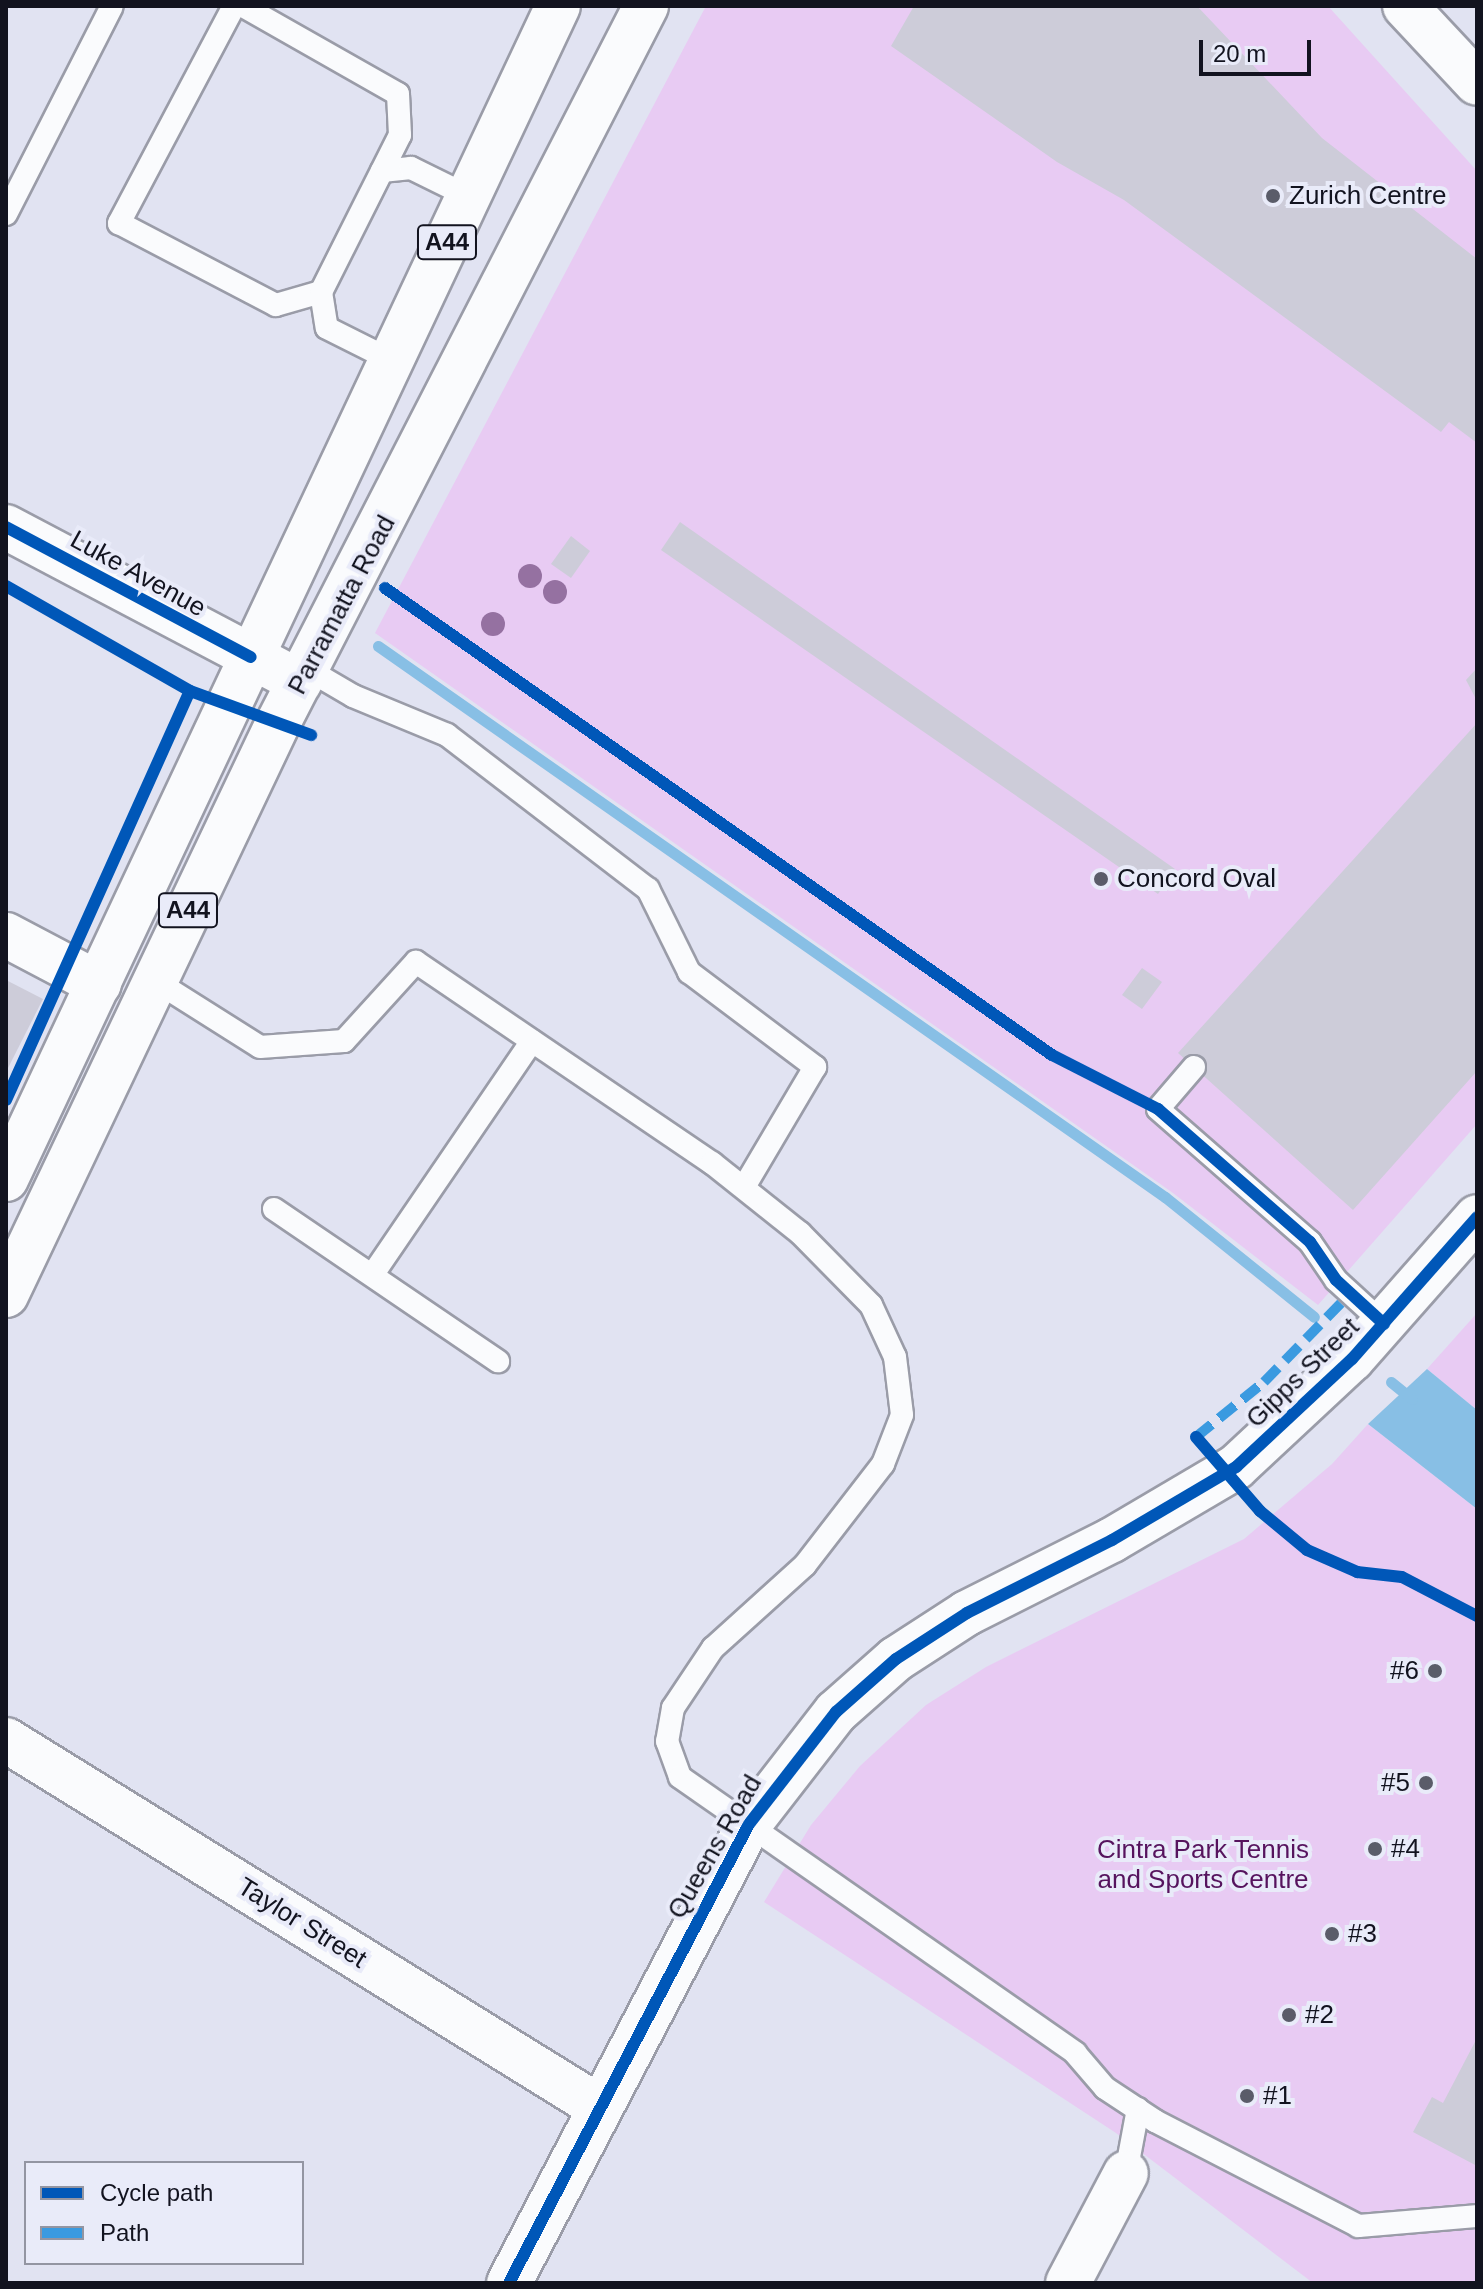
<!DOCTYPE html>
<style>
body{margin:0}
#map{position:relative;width:1483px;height:2289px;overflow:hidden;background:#e1e3f2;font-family:Arial,sans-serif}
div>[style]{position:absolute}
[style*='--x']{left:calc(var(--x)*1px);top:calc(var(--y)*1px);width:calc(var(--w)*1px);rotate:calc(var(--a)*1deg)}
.green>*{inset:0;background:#e8cbf3}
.water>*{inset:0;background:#88bfe5}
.stream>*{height:11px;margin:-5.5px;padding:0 5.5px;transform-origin:5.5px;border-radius:5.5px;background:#88bfe5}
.building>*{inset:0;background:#cdccd9}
.roads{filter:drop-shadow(2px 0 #9a9ca8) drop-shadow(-2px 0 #9a9ca8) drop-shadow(0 2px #9a9ca8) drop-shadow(0 -2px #9a9ca8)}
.lane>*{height:22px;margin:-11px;padding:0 11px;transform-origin:11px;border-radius:11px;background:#fafbfd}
.street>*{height:44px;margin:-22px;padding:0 22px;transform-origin:22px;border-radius:22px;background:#fafbfd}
.primary>*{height:44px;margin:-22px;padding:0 22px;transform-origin:22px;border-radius:22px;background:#fafbfd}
.highway>*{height:44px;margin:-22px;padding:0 22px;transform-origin:22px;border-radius:22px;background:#fafbfd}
.quiet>*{height:10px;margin-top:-5px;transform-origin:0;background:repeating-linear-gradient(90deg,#3a9ae0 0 20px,transparent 0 30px)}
.cycleway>*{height:12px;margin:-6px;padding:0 6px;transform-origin:6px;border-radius:6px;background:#0057b8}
.trees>*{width:24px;height:24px;margin:-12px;border-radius:50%;background:#9571a1}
.dots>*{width:22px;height:22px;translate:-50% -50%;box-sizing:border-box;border:4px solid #e9ebf9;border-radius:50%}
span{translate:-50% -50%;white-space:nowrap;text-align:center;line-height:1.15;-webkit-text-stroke:8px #e9ebf9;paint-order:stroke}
.shield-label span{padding:2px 6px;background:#e9ebf9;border:2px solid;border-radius:6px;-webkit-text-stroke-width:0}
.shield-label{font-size:24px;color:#12131f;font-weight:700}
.poi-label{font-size:26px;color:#12131f}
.left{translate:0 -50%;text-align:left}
.right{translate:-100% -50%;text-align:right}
.street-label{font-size:26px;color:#12131f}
.park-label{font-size:26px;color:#56145e}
.frame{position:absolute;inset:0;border:8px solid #12131f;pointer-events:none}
.legend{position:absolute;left:24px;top:2161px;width:280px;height:104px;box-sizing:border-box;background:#e9ebf9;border:2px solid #9395a2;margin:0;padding:10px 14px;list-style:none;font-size:24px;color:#12131f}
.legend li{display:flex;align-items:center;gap:16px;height:40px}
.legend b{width:40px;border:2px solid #9395a2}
.scale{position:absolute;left:1199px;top:40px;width:112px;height:36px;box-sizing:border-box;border:4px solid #12131f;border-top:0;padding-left:10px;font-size:24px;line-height:28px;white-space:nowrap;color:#12131f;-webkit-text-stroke:6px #e9ebf9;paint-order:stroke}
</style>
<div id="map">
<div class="green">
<div style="clip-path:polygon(706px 6px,1328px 6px,1477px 171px,1477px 1124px,1318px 1305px,1173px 1193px,375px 633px)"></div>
<div style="clip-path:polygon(1477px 1313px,1477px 1410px,1427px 1369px)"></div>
<div style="clip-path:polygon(1368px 1424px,1477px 1509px,1477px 2283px,1313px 2283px,1116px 2133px,764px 1902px,811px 1825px,860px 1766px,926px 1705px,986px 1667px,1244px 1539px,1332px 1464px)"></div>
</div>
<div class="water">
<div style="clip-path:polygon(1427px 1369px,1477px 1410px,1477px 1509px,1368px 1424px)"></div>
</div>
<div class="stream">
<div style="--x:378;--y:646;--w:961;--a:35"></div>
<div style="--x:1165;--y:1197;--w:191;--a:38.8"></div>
<div style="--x:1391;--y:1382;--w:27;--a:39"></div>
</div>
<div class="building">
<div style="clip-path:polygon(914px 6px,1197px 6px,1322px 138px,1477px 259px,1477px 443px,1449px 422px,1441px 432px,1124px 200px,1057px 162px,891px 46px)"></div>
<div style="clip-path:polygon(680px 522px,1175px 869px,1158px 894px,661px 550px)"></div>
<div style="clip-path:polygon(571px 536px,590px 551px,571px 578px,551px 564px)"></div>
<div style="clip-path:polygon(1477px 668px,1477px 701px,1466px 680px)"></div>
<div style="clip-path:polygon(1477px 723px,1477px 1071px,1353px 1210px,1178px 1053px)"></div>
<div style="clip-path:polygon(1142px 968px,1162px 982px,1142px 1009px,1122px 995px)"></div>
<div style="clip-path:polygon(6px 980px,43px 999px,6px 1072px)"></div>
<div style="clip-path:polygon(1477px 2038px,1477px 2166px,1413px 2132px,1432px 2097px,1443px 2103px)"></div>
</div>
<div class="roads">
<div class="lane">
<div style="--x:234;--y:6;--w:246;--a:117.9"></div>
<div style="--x:119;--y:223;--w:177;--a:27.6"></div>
<div style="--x:276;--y:305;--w:47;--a:-16.1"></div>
<div style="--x:243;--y:6;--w:178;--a:29.6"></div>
<div style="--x:398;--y:94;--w:41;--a:87.2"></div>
<div style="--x:400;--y:135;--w:176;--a:116.7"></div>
<div style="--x:321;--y:292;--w:36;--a:81"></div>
<div style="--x:327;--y:328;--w:72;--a:26.6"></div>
<div style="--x:382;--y:171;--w:29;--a:-6"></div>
<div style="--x:411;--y:168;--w:64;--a:26.2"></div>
<div style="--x:6;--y:214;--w:233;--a:-63"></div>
<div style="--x:307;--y:669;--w:53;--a:30.4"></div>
<div style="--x:353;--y:696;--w:102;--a:22.5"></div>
<div style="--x:447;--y:735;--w:253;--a:37.5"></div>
<div style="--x:648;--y:889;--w:93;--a:63.7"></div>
<div style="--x:689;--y:972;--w:158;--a:37"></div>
<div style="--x:815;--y:1067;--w:139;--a:120.6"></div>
<div style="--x:154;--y:980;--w:125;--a:32.3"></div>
<div style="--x:260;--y:1047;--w:84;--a:-4.1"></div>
<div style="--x:344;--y:1041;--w:107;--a:-47.7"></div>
<div style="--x:416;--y:962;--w:358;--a:34.2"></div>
<div style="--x:712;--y:1163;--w:112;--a:38.5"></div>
<div style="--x:800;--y:1233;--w:101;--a:45.4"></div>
<div style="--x:871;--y:1305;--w:57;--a:65.2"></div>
<div style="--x:895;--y:1357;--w:58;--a:83.1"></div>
<div style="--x:902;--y:1415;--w:53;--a:111.2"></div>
<div style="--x:883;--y:1464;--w:128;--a:127.7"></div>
<div style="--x:805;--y:1565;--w:124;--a:137.9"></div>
<div style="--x:713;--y:1648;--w:72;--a:123.7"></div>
<div style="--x:673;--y:1708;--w:34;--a:100"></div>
<div style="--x:667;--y:1741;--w:38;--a:70"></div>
<div style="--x:680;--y:1777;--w:482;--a:34.9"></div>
<div style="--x:1075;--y:2053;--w:46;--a:49.4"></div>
<div style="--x:1105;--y:2088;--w:60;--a:33.4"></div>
<div style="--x:1155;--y:2121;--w:229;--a:27.3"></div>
<div style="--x:1358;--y:2226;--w:119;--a:-4.8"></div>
<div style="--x:1194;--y:1067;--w:55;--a:130.6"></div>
<div style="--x:1158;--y:1109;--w:202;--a:41.2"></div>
<div style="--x:1310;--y:1242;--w:46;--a:55.6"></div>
<div style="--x:1336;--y:1280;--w:65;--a:42.5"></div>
<div style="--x:274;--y:1209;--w:271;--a:34.2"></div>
<div style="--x:373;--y:1274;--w:282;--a:-55.7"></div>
<div style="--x:1126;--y:2173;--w:65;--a:-79.4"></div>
</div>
<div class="street">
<div style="--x:1405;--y:6;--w:105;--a:46.9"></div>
<div style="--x:6;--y:527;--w:332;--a:27.8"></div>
<div style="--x:6;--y:935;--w:105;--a:27.8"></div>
<div style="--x:6;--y:1740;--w:697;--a:31.75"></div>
<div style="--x:1068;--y:2283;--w:124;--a:-62.2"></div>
</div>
<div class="primary">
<div style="--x:509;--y:2283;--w:518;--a:-62.4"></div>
<div style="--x:749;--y:1824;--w:142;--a:-52.2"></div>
<div style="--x:836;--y:1712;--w:80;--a:-41.5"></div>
<div style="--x:896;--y:1659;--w:85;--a:-32.9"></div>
<div style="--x:967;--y:1613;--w:162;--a:-26.7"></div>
<div style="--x:1112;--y:1540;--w:144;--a:-30.5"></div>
<div style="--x:1236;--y:1467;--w:158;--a:-43"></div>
<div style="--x:1352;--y:1359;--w:189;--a:-48.6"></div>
</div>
<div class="highway">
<div style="--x:6;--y:1179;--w:1296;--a:-64.8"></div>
<div style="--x:6;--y:1295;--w:633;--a:-64.57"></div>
<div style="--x:278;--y:723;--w:806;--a:-62.83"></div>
</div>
</div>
<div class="quiet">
<div style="--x:1196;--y:1437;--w:87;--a:-39"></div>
<div style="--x:1264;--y:1382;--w:124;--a:-45.7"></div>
</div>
<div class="cycleway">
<div style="--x:6;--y:527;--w:277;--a:28"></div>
<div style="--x:6;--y:586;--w:212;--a:29.7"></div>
<div style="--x:190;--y:691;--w:129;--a:20"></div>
<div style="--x:385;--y:588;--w:814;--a:35"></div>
<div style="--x:1052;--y:1055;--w:119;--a:27"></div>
<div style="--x:1158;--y:1109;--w:202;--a:41.2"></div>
<div style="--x:1310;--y:1242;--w:46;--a:55.6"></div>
<div style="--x:1336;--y:1280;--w:65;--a:42.5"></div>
<div style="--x:6;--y:1100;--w:448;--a:-65.8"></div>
<div style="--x:1196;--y:1437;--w:98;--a:49.1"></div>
<div style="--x:1260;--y:1511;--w:61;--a:39.7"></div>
<div style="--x:1307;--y:1550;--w:55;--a:23.7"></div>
<div style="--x:1357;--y:1572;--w:45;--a:6.3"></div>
<div style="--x:1402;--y:1577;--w:85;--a:27.5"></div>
<div style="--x:509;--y:2283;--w:518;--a:-62.4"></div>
<div style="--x:749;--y:1824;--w:142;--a:-52.2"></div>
<div style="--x:836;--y:1712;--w:80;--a:-41.5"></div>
<div style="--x:896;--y:1659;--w:85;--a:-32.9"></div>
<div style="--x:967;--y:1613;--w:162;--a:-26.7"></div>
<div style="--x:1112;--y:1540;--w:144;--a:-30.5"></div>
<div style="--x:1236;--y:1467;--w:158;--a:-43"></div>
<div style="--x:1352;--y:1359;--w:189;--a:-48.6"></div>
</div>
<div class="trees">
<div style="left:530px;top:576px"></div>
<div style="left:555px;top:592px"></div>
<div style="left:493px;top:624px"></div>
</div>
<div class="dots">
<div style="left:1273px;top:196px;background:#5a5c69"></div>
<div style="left:1101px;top:879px;background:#5a5c69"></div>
<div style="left:1435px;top:1671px;background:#5a5c69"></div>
<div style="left:1426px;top:1783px;background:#5a5c69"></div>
<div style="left:1375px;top:1849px;background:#5a5c69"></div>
<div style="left:1332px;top:1934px;background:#5a5c69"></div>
<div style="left:1289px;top:2015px;background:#5a5c69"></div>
<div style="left:1247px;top:2096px;background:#5a5c69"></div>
</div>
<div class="shield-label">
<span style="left:447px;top:242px">A44</span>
<span style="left:188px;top:910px">A44</span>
</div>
<div class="poi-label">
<span class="left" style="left:1289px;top:196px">Zurich Centre</span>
<span class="left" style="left:1117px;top:879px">Concord Oval</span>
<span class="right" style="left:1419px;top:1671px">#6</span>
<span class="right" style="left:1410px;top:1783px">#5</span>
<span class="left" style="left:1391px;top:1849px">#4</span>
<span class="left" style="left:1348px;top:1934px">#3</span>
<span class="left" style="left:1305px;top:2015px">#2</span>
<span class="left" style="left:1263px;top:2096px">#1</span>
</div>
<div class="street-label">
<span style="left:138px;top:574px;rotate:29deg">Luke Avenue</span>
<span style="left:342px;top:605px;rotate:-62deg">Parramatta Road</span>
<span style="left:1303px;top:1373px;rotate:-44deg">Gipps Street</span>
<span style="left:715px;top:1847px;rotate:-60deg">Queens Road</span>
<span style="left:302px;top:1923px;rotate:32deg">Taylor Street</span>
</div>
<div class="park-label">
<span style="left:1203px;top:1865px">Cintra Park Tennis<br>and Sports Centre</span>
</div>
<div class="frame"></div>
<ul class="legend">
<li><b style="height:10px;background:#0057b8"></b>Cycle path</li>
<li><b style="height:10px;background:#3a9ae0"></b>Path</li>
</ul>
<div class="scale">20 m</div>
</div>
